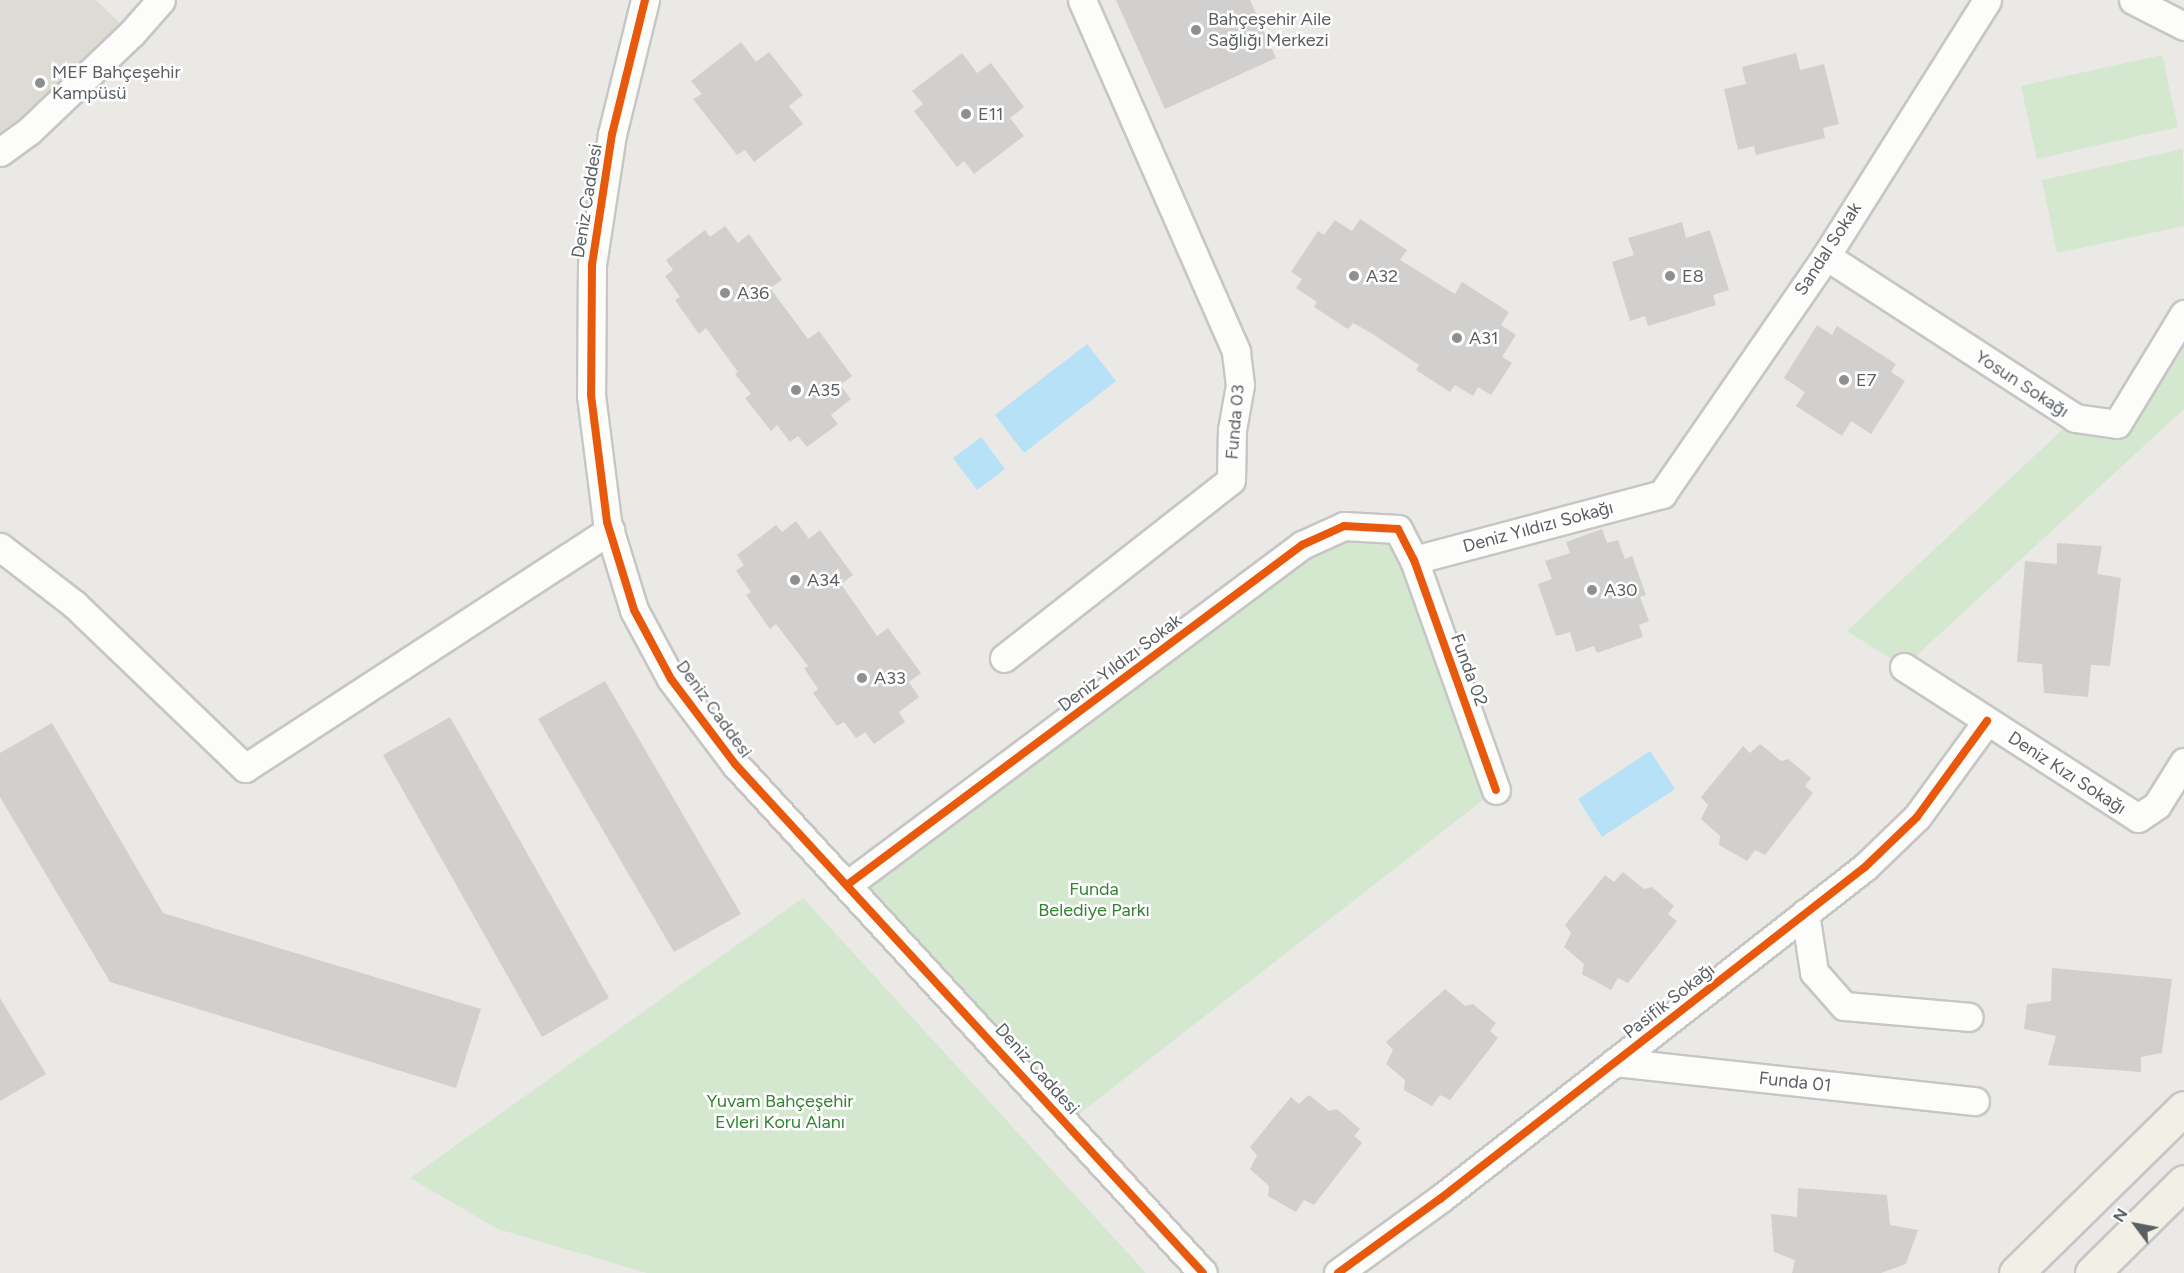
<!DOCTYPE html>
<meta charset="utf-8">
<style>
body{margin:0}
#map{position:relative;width:2184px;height:1273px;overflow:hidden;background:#ebe9e5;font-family:Figtree,sans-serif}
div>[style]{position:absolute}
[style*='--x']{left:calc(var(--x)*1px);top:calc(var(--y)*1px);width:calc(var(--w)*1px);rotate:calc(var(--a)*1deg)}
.education>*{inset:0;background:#dedbd4}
.green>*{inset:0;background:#d4e7cf}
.water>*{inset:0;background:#b7e1f7}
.building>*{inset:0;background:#d1d0ce}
.roads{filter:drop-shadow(2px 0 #c6c6c5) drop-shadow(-2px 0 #c6c6c5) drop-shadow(0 2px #c6c6c5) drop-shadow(0 -2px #c6c6c5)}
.street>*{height:27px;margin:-13.5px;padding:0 13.5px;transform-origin:13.5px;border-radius:13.5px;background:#fcfcfb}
.primary>*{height:33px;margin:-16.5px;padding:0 16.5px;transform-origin:16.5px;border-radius:16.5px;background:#f2efe7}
.cycleway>*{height:8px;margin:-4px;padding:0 4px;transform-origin:4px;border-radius:4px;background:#e8590c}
.dots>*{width:16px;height:16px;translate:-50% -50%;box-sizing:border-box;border:3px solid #fff;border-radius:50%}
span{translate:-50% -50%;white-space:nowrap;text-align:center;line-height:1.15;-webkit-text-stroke:5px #fff;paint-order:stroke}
.poi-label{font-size:18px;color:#5a5f63}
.left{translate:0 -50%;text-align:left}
.street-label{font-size:18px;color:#5a5f63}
.park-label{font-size:18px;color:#348332}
.north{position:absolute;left:2106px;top:1195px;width:60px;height:60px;-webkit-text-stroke:4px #fff;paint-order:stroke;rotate:302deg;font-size:16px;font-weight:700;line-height:24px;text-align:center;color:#5a5f63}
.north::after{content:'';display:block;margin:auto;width:21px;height:27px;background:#5a5f63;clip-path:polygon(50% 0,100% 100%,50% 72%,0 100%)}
</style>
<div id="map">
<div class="education">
<div style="clip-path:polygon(0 0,96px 0,131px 34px,0 152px)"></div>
</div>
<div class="green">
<div style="clip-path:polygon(2162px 55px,2178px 127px,2037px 159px,2021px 86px)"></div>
<div style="clip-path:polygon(2183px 149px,2184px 226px,2057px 253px,2042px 180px)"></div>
<div style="clip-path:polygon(2184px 314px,2184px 409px,1904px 667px,1847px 631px,2075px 418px,2117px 424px)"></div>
<div style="clip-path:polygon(1398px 529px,1496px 790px,1066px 1124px,847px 885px,1302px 545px)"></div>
<div style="clip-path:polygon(803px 898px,1146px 1273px,647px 1273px,498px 1229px,410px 1178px)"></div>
</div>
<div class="water">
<div style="clip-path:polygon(1087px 344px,1116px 381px,1024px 453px,995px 415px)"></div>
<div style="clip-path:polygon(981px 437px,1005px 469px,977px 490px,953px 458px)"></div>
<div style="clip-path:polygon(1650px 751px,1675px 789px,1602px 837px,1578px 799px)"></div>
</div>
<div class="building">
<div style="clip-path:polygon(1116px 0,1250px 0,1276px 58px,1165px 109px)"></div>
<div style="clip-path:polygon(741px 42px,756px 62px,769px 52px,803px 95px,789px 106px,803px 124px,754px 162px,745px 150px,737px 155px,693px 99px,702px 94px,691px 81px)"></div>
<div style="clip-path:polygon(962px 53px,977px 73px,991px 63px,1024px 107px,1010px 118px,1024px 136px,974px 174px,964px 161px,957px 167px,914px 111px,923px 104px,912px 91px)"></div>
<div style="clip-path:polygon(1796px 53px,1800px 70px,1824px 64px,1839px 124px,1823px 128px,1825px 138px,1756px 155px,1754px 146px,1738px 150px,1724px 89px,1746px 84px,1742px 67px)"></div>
<div style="clip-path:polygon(1360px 219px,1407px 250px,1400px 260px,1455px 294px,1462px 282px,1509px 312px,1501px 325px,1516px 335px,1502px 357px,1512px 363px,1491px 395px,1478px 387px,1473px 396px,1455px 385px,1450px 392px,1416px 370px,1419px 365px,1371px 333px,1353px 323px,1348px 329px,1314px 307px,1317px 302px,1296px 288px,1302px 279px,1291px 272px,1318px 231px,1324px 235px,1335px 220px,1352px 231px)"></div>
<div style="clip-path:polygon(1682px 222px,1686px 238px,1710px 230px,1729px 290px,1713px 295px,1716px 305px,1648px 326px,1645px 316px,1630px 321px,1612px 262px,1634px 255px,1628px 238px)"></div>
<div style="clip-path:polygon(725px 226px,738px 243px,749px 234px,782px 280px,770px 288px,808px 339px,819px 331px,852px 376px,840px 385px,851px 399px,831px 415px,838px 424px,807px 447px,798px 436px,790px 442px,777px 425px,771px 431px,745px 398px,751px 394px,735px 374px,738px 372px,706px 328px,699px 334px,675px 300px,680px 297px,665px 276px,673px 270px,666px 260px,705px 230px,710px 237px)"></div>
<div style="clip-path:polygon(1817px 325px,1832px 335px,1837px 326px,1896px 364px,1891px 372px,1905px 381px,1871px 434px,1851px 421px,1842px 436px,1796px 406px,1805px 392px,1784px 378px)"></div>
<div style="clip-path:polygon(796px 521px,809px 539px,820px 530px,853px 575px,841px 584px,877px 636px,888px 628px,921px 673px,909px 682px,919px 697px,899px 712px,905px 722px,874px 744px,865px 732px,856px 738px,844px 722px,837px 726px,813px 693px,818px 689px,804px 668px,808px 666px,776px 624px,770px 629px,746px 595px,751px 592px,736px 571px,744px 565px,737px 555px,776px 525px,782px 532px)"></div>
<div style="clip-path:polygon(1602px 529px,1607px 543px,1618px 540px,1625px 559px,1632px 556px,1646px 595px,1640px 597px,1649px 621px,1639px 625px,1643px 637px,1597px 653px,1594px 646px,1576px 652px,1570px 632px,1556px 636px,1538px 584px,1552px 579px,1545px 561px,1570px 553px,1566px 542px)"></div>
<div style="clip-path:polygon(2057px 543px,2102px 546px,2097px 574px,2121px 578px,2110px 666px,2091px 665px,2088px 697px,2044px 693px,2042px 664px,2017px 662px,2025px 561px,2057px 564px)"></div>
<div style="clip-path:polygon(605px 681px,741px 914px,674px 952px,538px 719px)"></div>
<div style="clip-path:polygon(450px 717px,609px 998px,542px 1037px,383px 755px)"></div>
<div style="clip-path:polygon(52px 723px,163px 913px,481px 1009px,456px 1088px,110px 982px,0 797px,0 753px)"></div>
<div style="clip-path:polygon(1760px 744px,1781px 761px,1788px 759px,1811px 778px,1805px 786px,1813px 793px,1765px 855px,1755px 850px,1747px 861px,1719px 845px,1720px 836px,1701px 819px,1708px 805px,1701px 797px,1743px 746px,1750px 753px)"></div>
<div style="clip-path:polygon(1623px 872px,1644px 889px,1652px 887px,1674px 906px,1668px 914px,1677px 921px,1628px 983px,1618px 978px,1611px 990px,1582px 974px,1584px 964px,1564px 947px,1571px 933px,1565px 925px,1605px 875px,1614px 882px)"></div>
<div style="clip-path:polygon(2052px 968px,2172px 979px,2162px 1053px,2141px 1057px,2141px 1072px,2048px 1065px,2056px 1036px,2024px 1029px,2027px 1004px,2051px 1001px)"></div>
<div style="clip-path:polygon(1445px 989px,1465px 1006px,1473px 1004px,1496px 1023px,1490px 1031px,1498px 1038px,1450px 1100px,1440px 1095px,1432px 1106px,1404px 1090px,1405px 1080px,1386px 1064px,1393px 1050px,1386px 1042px)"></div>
<div style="clip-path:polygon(0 998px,46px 1074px,0 1101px)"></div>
<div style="clip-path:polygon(1309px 1095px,1329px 1111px,1337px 1109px,1360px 1129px,1354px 1136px,1362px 1143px,1314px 1205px,1304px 1200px,1296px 1212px,1268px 1196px,1269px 1186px,1250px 1169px,1257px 1155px,1250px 1147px,1291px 1097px,1299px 1104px)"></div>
<div style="clip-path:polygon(1798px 1188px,1887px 1195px,1890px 1225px,1918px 1230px,1906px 1264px,1881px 1273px,1792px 1273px,1795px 1260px,1774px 1252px,1771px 1214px,1797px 1217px)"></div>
</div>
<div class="roads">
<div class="street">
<div style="--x:645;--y:0;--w:138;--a:103.8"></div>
<div style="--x:612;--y:134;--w:132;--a:98.7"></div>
<div style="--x:592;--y:264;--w:131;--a:90.4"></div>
<div style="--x:591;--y:395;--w:128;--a:82.8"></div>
<div style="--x:607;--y:522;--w:92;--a:72.9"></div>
<div style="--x:634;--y:610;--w:78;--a:61.8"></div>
<div style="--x:671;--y:679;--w:106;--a:53"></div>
<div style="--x:735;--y:764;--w:691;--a:47.4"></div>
<div style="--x:2133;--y:0;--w:57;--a:27"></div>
<div style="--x:0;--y:152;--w:36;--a:-36"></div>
<div style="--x:29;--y:131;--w:141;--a:-43.6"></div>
<div style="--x:131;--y:34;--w:45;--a:-48.6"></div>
<div style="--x:1826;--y:256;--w:297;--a:33"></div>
<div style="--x:2075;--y:418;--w:42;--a:8.1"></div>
<div style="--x:2117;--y:424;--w:129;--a:-58.7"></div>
<div style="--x:0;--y:547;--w:93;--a:37.6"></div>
<div style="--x:74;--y:604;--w:237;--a:43.8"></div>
<div style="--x:245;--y:768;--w:436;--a:-33.1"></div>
<div style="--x:1414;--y:560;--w:257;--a:-14.9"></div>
<div style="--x:1662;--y:494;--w:289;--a:-55.4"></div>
<div style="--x:1826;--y:256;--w:302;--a:-57.8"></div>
<div style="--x:1004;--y:658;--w:288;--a:-38.1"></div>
<div style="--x:1231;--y:480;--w:50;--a:-88.9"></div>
<div style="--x:1232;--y:430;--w:46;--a:-79.9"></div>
<div style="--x:1240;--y:385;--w:34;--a:-97"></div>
<div style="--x:1236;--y:351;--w:383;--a:-113.7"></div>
<div style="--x:1904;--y:667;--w:278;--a:32.8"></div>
<div style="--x:2138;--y:818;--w:23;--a:-34"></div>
<div style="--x:2157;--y:805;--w:51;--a:-57.9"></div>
<div style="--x:847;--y:885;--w:568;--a:-36.77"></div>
<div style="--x:1302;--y:545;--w:46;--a:-24.3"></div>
<div style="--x:1344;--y:526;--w:54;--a:3.2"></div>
<div style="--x:1398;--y:529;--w:35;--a:63"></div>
<div style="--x:1414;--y:560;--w:244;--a:70.4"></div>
<div style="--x:1805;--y:913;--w:60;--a:81.3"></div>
<div style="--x:1814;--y:972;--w:45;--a:48.6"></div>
<div style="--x:1844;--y:1006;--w:125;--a:5"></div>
<div style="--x:1615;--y:1062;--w:362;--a:6.2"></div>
<div style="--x:1338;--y:1273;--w:126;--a:-36"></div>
<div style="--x:1440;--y:1199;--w:539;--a:-38"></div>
<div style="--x:1865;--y:867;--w:72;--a:-43.9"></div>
<div style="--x:1917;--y:817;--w:119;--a:-53.9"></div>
</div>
<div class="primary">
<div style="--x:2016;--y:1273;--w:235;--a:-44.5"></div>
<div style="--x:2092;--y:1273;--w:129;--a:-44.7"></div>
</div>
</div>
<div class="cycleway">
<div style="--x:645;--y:0;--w:138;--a:103.8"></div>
<div style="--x:612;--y:134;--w:132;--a:98.7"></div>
<div style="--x:592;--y:264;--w:131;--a:90.4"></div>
<div style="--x:591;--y:395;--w:128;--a:82.8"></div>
<div style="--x:607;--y:522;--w:92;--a:72.9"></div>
<div style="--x:634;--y:610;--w:78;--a:61.8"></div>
<div style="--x:671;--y:679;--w:106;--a:53"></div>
<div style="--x:735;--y:764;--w:691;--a:47.4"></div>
<div style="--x:847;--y:885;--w:568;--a:-36.77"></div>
<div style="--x:1302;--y:545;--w:46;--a:-24.3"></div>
<div style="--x:1344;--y:526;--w:54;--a:3.2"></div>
<div style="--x:1398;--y:529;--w:35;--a:63"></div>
<div style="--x:1414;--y:560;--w:244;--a:70.4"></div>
<div style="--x:1338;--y:1273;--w:126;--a:-36"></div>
<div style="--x:1440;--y:1199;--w:539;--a:-38"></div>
<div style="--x:1865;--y:867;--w:72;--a:-43.9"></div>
<div style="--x:1917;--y:817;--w:119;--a:-53.9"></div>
</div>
<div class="dots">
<div style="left:1196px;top:30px;background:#8d8f90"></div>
<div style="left:40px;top:83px;background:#8d8f90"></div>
<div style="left:966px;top:114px;background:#8d8f90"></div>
<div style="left:1354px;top:276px;background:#8d8f90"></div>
<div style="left:1670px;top:276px;background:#8d8f90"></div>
<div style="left:725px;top:293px;background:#8d8f90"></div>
<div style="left:1457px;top:338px;background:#8d8f90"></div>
<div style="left:1844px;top:380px;background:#8d8f90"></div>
<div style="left:796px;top:390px;background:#8d8f90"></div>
<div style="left:795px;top:580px;background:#8d8f90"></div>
<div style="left:1592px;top:590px;background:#8d8f90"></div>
<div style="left:862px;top:678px;background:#8d8f90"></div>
</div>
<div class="poi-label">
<span class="left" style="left:1208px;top:30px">Bahçeşehir Aile<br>Sağlığı Merkezi</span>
<span class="left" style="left:52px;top:83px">MEF Bahçeşehir<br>Kampüsü</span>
<span class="left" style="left:978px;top:114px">E11</span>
<span class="left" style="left:1366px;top:276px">A32</span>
<span class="left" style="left:1682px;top:276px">E8</span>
<span class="left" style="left:737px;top:293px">A36</span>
<span class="left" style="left:1469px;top:338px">A31</span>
<span class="left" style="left:1856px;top:380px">E7</span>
<span class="left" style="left:808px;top:390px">A35</span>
<span class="left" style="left:807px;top:580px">A34</span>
<span class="left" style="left:1604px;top:590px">A30</span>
<span class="left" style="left:874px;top:678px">A33</span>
</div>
<div class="street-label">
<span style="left:587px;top:201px;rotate:-81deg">Deniz Caddesi</span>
<span style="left:1828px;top:249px;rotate:-57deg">Sandal Sokak</span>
<span style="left:2022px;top:384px;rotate:33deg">Yosun Sokağı</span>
<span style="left:1235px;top:422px;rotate:-85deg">Funda 03</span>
<span style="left:1538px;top:527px;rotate:-15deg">Deniz Yıldızı Sokağı</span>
<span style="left:1120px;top:663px;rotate:-37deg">Deniz Yıldızı Sokak</span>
<span style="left:1469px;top:670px;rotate:70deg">Funda 02</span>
<span style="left:714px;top:709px;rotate:54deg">Deniz Caddesi</span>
<span style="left:2067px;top:773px;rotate:33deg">Deniz Kızı Sokağı</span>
<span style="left:1669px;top:1001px;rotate:-38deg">Pasifik Sokağı</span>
<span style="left:1037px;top:1069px;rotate:48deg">Deniz Caddesi</span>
<span style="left:1795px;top:1082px;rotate:6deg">Funda 01</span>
</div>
<div class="park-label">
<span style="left:1094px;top:900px">Funda<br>Belediye Parkı</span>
<span style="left:780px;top:1112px">Yuvam Bahçeşehir<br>Evleri Koru Alanı</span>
</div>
<div class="north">N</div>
</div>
